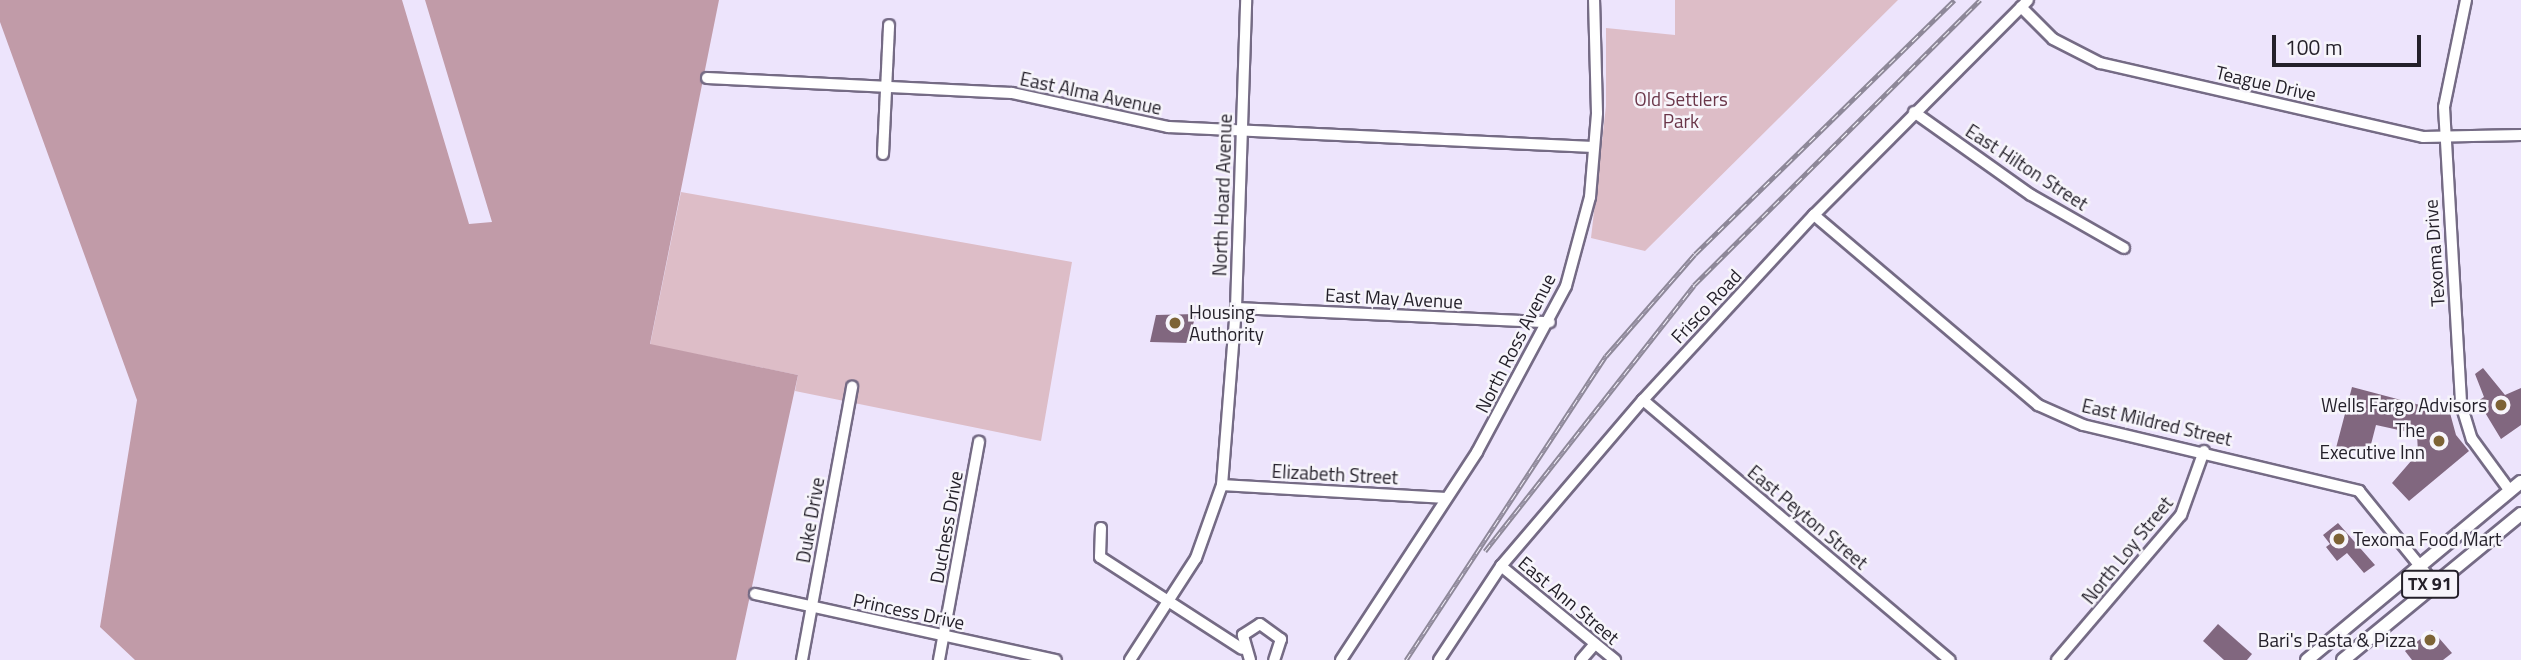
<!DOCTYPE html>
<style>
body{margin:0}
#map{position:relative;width:2521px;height:660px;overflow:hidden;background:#ede4fc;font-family:"Titillium Web",sans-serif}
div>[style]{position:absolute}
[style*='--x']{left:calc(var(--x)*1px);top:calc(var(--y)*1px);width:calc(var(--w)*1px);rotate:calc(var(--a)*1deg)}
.green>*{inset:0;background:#ddbdc7}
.forest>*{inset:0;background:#c19ba8}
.building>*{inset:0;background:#81677f}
.roads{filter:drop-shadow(2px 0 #756b85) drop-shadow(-2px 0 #756b85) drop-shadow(0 2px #756b85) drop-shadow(0 -2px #756b85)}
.minor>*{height:10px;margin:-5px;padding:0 5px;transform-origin:5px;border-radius:5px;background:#fff}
.major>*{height:12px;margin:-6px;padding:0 6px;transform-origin:6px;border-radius:6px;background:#fff}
.rail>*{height:5px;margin-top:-2.5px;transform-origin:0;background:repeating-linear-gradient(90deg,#f7f5fb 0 8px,#8e8899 0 16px);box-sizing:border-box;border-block:2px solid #8e8899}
.dots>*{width:19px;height:19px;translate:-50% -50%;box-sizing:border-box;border:4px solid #f7f5fb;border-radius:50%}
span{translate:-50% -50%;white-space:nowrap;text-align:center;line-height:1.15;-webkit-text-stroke:5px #f7f5fb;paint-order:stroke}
.shield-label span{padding:2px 5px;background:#f7f5fb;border:2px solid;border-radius:5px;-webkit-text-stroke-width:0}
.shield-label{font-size:18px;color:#24202a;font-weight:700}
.street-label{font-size:19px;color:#24202a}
.park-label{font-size:19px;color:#6a3649}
.poi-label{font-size:19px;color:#24202a}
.left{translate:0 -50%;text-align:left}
.right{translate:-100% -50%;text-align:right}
.scale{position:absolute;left:2272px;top:35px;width:149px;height:32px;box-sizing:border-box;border:4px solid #24202a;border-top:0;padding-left:9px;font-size:21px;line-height:24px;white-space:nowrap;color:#24202a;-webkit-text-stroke:5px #f7f5fb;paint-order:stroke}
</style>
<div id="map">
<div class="green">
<div style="clip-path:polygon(1675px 0,1898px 0,1645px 251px,1591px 238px,1606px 106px,1606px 28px,1675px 35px)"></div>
<div style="clip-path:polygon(681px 192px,1072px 262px,1041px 441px,795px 391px,798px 375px,650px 345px)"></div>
</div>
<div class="forest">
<div style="clip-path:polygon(0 0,402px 0,469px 224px,492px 222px,425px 0,719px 0,650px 344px,798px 375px,736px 660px,135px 660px,100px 627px,137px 400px,0 22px)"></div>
</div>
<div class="building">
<div style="clip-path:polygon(1196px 314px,1188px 343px,1150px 342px,1156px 315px)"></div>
<div style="clip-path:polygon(2483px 368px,2505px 395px,2521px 388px,2521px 425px,2501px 439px,2478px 401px,2484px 397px,2475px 374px)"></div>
<div style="clip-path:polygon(2352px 387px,2450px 413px,2456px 435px,2469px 451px,2409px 501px,2392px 483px,2418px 453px,2417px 434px,2376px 425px,2368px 456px,2336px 448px)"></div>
<div style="clip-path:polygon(2338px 523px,2375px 565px,2364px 573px,2347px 553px,2337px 561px,2326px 547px,2330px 544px,2323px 535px)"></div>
<div style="clip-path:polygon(2218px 624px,2252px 654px,2247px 660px,2224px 660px,2203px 641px)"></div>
<div style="clip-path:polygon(2432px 630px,2452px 653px,2443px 660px,2412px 660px,2405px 651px)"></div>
</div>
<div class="roads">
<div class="minor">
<div style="--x:2466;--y:0;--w:109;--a:101.6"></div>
<div style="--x:2444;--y:107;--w:297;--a:86.7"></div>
<div style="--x:2461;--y:404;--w:37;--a:73"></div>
<div style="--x:2472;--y:439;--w:64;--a:53.8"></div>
<div style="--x:2021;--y:7;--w:45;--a:45"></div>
<div style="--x:2053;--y:39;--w:53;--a:27.1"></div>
<div style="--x:2100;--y:63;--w:331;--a:12.9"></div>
<div style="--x:2423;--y:137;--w:98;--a:-1.2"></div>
<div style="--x:707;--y:78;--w:305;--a:2.8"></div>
<div style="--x:1012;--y:93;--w:160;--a:12.3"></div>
<div style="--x:1168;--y:127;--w:426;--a:2.7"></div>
<div style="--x:1914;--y:112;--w:143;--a:35.4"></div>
<div style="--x:2031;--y:195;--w:107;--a:29.7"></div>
<div style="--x:883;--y:154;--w:129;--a:-87.3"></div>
<div style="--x:1814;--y:215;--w:294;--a:40.3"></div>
<div style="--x:2038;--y:405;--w:49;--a:24"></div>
<div style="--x:2083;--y:425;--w:284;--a:13.4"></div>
<div style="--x:2359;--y:491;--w:117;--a:50.9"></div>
<div style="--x:1236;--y:308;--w:314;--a:2.6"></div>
<div style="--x:1643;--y:400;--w:402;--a:40.3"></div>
<div style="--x:1222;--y:485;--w:224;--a:3.3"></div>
<div style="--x:1101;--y:528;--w:29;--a:92"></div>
<div style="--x:1100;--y:557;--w:169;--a:32.9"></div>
<div style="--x:1501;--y:566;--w:148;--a:39.5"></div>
<div style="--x:755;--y:594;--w:308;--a:12.4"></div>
<div style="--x:802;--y:660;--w:278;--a:-79.6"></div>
<div style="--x:939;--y:660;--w:222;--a:-79.6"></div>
<div style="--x:1130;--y:660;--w:121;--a:-57.1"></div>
<div style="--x:1196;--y:558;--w:77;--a:-70.4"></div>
<div style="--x:1222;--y:485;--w:178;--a:-85.5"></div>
<div style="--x:1236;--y:308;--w:308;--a:-88.1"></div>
<div style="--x:1250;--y:660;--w:26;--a:-106"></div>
<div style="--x:1243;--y:635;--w:20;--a:-33"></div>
<div style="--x:1260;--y:624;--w:26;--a:36"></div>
<div style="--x:1281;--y:639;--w:22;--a:108"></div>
<div style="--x:1341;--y:660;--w:249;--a:-56.8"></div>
<div style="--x:1477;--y:452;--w:188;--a:-61.8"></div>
<div style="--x:1566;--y:286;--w:92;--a:-74.9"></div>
<div style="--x:1590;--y:197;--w:84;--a:-85.2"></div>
<div style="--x:1597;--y:113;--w:113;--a:-91.5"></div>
<div style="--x:1439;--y:660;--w:113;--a:-56.6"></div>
<div style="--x:1501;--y:566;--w:218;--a:-49.5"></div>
<div style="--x:1643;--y:400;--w:252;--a:-47.3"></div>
<div style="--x:1814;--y:215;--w:303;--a:-45.1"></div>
<div style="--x:1581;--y:660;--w:21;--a:-49"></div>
<div style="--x:2057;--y:660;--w:191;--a:-49.5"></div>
<div style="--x:2181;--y:515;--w:68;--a:-70.2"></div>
</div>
<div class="major">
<div style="--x:2307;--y:660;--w:278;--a:-39.8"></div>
<div style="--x:2343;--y:660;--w:230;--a:-39.4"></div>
</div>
</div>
<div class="rail">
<div style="--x:1485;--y:551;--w:338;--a:-51.8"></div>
<div style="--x:1694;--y:285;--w:404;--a:-44.9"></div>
<div style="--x:1406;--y:660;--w:364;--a:-56.7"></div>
<div style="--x:1606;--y:356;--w:135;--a:-48.9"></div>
<div style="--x:1695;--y:254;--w:363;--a:-44.4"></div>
</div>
<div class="dots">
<div style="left:1175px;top:323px;background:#7d6335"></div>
<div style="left:2501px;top:405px;background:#7d6335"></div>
<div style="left:2439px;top:441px;background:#7d6335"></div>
<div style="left:2339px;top:539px;background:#7d6335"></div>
<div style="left:2430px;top:640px;background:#7d6335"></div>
</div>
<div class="shield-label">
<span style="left:2430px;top:584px">TX 91</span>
</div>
<div class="street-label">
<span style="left:2266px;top:83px;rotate:13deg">Teague Drive</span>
<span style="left:1091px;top:93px;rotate:12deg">East Alma Avenue</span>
<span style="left:2027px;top:167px;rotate:33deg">East Hilton Street</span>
<span style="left:1222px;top:195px;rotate:-88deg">North Hoard Avenue</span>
<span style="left:2434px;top:253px;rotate:-94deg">Texoma Drive</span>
<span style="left:1394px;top:298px;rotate:3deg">East May Avenue</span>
<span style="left:1706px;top:306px;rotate:-47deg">Frisco Road</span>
<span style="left:1515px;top:343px;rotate:-63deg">North Ross Avenue</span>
<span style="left:2157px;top:422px;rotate:13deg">East Mildred Street</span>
<span style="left:1335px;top:474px;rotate:3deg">Elizabeth Street</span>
<span style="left:1808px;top:517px;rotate:40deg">East Peyton Street</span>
<span style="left:810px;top:520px;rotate:-80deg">Duke Drive</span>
<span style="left:946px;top:527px;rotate:-80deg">Duchess Drive</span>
<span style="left:2127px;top:550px;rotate:-51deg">North Loy Street</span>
<span style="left:1569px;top:600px;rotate:40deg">East Ann Street</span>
<span style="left:909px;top:611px;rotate:12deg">Princess Drive</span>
</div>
<div class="park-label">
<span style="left:1681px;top:110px">Old Settlers<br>Park</span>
</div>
<div class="poi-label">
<span class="left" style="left:1189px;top:323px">Housing<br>Authority</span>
<span class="right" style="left:2487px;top:405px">Wells Fargo Advisors</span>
<span class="right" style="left:2425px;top:441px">The<br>Executive Inn</span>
<span class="left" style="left:2353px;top:539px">Texoma Food Mart</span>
<span class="right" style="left:2416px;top:640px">Bari's Pasta &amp; Pizza</span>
</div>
<div class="scale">100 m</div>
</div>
